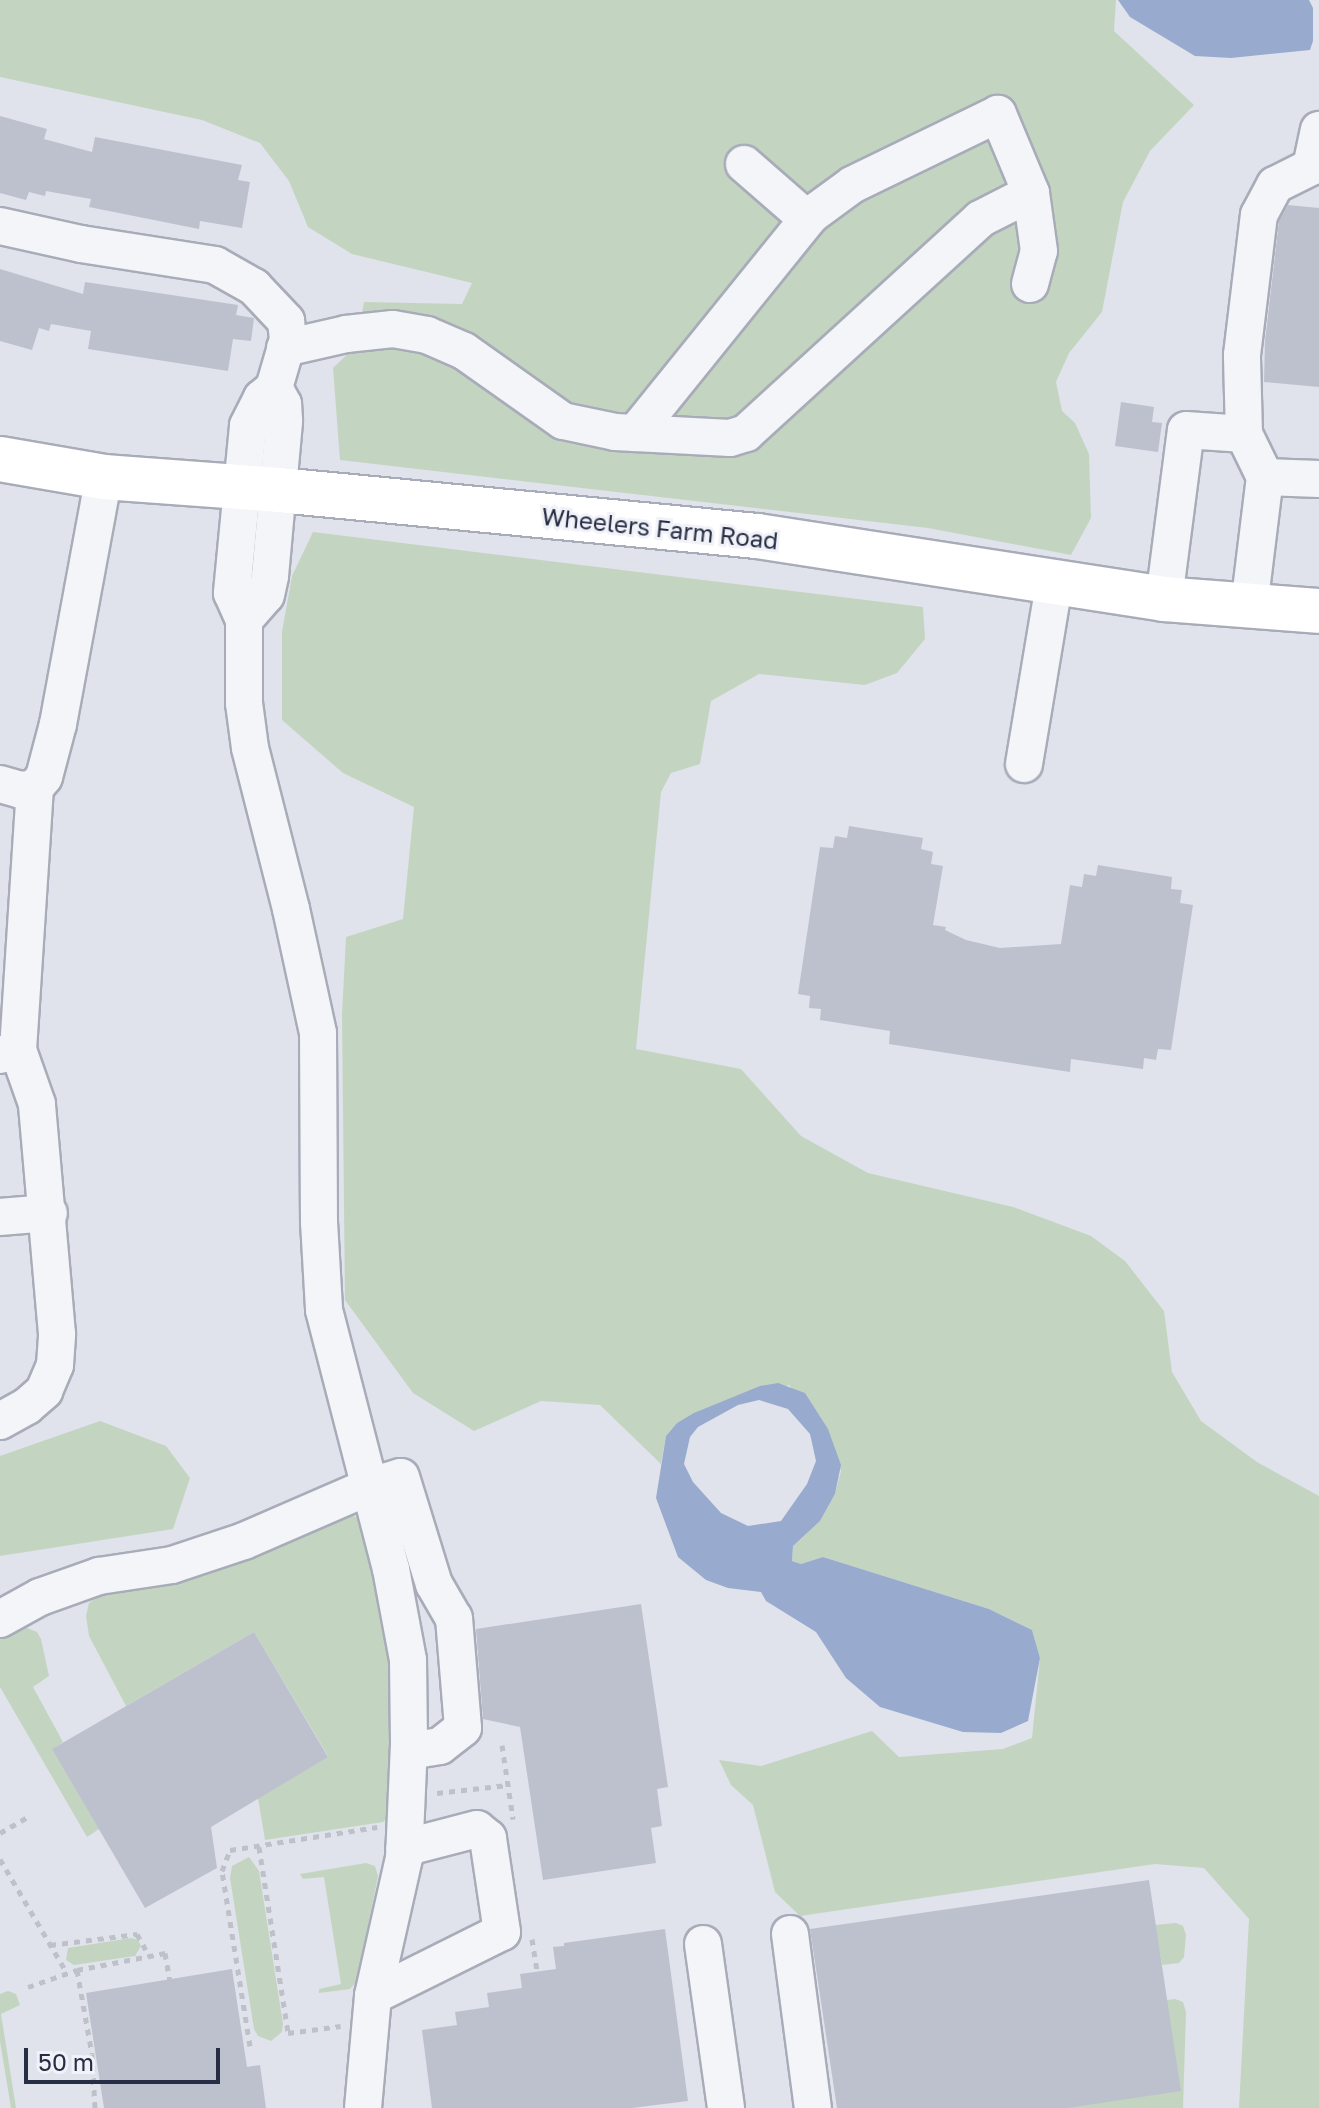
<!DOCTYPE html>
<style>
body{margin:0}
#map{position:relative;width:1319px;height:2108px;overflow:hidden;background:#e0e3eb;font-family:"Golos Text",sans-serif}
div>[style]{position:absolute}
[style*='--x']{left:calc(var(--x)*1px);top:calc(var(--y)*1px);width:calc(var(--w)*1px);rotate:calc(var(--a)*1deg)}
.green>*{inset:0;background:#c3d5c1}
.water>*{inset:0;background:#98aace}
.building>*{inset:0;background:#bdc1ce}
.path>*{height:5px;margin-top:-2.5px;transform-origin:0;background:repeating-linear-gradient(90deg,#bfc1c9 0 6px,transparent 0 12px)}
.roads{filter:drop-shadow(2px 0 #a8acb9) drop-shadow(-2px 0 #a8acb9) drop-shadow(0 2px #a8acb9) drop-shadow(0 -2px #a8acb9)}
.minor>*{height:36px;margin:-18px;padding:0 18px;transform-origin:18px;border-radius:18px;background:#f4f5f8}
.major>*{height:44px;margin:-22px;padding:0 22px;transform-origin:22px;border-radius:22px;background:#fff}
span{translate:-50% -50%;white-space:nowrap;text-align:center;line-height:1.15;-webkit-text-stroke:6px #f0f2f8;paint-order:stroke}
.street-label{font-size:24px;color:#272d44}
.scale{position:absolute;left:24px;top:2048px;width:196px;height:36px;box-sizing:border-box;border:4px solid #272d44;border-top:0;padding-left:10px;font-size:24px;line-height:28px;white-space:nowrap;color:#272d44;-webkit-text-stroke:6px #f0f2f8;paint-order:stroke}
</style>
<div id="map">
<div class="green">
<div style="clip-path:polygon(0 0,1116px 0,1114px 31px,1194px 105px,1150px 151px,1123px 202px,1102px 312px,1069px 353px,1056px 382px,1062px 411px,1075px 423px,1089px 454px,1091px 518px,1071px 555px,928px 528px,340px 460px,333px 368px,356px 346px,364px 302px,462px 304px,472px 283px,352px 254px,308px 227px,289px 181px,260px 143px,202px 120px,0 77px)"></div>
<div style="clip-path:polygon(313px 532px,923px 607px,925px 639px,897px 673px,865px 685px,759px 674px,711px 701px,700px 764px,671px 773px,661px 792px,636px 1049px,741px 1069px,801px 1136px,868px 1173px,1013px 1207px,1091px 1236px,1125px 1261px,1164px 1311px,1172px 1372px,1201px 1421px,1257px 1462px,1319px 1496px,1319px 2108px,1239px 2108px,1249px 1919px,1204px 1868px,1155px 1864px,800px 1916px,775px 1892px,753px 1805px,731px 1785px,719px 1760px,761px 1766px,872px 1731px,899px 1757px,1003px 1749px,1032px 1738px,1040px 1658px,1032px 1630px,989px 1609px,823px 1557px,801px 1564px,792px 1561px,793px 1546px,820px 1521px,835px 1494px,841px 1471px,833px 1446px,789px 1385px,677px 1423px,666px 1436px,661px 1464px,600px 1405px,541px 1401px,474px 1431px,413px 1393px,345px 1300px,342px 1014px,346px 937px,403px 919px,414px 807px,343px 773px,282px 720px,282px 632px,292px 576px)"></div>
<div style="clip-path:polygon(100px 1421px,166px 1446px,190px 1478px,173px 1529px,0 1556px,0 1456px)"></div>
<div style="clip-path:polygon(351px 1515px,361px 1519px,387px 1626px,392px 1691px,391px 1814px,383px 1822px,265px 1840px,258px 1798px,328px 1756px,254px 1632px,126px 1706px,89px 1636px,86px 1616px,89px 1603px,107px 1590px)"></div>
<div style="clip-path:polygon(22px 1626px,37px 1632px,41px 1639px,49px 1676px,33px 1687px,63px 1742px,53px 1749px,99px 1829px,87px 1837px,0 1687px,0 1632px)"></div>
<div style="clip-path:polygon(249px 1857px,259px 1871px,283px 2024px,282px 2032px,271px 2041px,258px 2036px,254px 2029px,230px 1878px,232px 1866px)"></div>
<div style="clip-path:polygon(366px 1863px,375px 1866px,378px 1876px,357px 1981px,350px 1989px,319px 1993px,319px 1989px,341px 1984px,324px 1877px,303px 1879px,300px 1874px)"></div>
<div style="clip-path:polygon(1176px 1923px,1183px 1926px,1186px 1935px,1184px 1957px,1179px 1963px,1162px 1965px,1155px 1925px)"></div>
<div style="clip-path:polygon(131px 1938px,138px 1940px,141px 1946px,135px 1956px,74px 1965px,66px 1960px,68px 1948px)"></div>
<div style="clip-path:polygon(8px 1991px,16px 1994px,20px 2005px,1px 2014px,16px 2108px,11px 2108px,0 2041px,0 1994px)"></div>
<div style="clip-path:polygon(1175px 1999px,1183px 2002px,1186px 2012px,1183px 2108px,1068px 2108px,1167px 2000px)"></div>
</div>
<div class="water">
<div style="clip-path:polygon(1118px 0,1309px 0,1313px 8px,1313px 41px,1310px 50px,1231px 58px,1195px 56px,1130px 17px)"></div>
<div style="clip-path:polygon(evenodd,778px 1383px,805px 1393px,828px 1429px,841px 1465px,835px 1494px,820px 1521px,793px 1546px,792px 1561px,801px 1564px,823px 1557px,989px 1609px,1032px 1630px,1040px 1658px,1028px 1721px,1001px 1733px,963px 1732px,880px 1707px,846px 1678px,816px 1632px,766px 1601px,761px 1592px,728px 1588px,706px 1580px,678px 1557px,656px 1498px,666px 1436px,677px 1423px,694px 1413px,760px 1386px,778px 1383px,759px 1400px,788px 1409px,810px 1434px,816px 1461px,807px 1484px,781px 1521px,748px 1526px,721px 1513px,693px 1482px,684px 1464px,690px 1437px,698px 1427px,738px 1405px,759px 1400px)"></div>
</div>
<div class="building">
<div style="clip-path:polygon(0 116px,47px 129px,44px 139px,92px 152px,95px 137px,242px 165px,238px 180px,250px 182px,242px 228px,200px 221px,199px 229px,89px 207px,91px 199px,46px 191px,45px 196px,29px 192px,26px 200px,0 193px)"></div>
<div style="clip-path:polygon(1288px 205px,1319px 208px,1319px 387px,1264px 382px,1265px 341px,1279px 221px)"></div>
<div style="clip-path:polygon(0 269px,83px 294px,85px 282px,238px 305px,236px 315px,254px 318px,251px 341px,233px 339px,228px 371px,88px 349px,91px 331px,51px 324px,49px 331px,39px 328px,32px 350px,0 341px)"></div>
<div style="clip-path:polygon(1121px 402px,1154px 407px,1152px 422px,1162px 423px,1158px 452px,1115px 446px)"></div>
<div style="clip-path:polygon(849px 826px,923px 838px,921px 849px,933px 852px,931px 864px,943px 866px,933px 925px,946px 927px,945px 930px,966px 940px,1000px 948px,1061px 944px,1070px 885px,1082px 887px,1084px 874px,1096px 876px,1098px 865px,1172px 877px,1171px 889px,1182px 890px,1180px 903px,1193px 905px,1171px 1050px,1158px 1049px,1156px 1060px,1144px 1058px,1143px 1069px,1071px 1059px,1070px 1072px,889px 1044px,890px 1031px,820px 1020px,821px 1009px,809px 1008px,810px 996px,798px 994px,820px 847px,833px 848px,835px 836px,847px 838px)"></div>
<div style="clip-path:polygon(641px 1604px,668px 1787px,657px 1789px,662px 1826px,651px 1828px,656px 1863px,543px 1880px,520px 1727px,483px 1719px,476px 1629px)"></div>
<div style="clip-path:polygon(254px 1632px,328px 1757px,211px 1827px,217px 1868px,145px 1908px,52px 1749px)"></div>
<div style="clip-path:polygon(1149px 1880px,1181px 2091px,1068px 2108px,837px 2108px,810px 1929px)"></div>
<div style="clip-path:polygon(665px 1929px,688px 2101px,632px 2108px,432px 2108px,422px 2030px,457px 2025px,455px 2012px,489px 2007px,487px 1993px,522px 1988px,520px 1974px,556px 1969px,553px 1947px,564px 1946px,564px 1943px)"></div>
<div style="clip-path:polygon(232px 1969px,247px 2067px,260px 2065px,266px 2108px,104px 2108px,86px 1993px)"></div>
</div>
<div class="path">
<div style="--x:502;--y:1745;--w:75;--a:81.5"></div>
<div style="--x:437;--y:1793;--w:71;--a:-6.4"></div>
<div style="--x:0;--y:1833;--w:34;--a:-30"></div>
<div style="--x:259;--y:1847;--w:188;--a:81.1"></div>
<div style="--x:288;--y:2033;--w:53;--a:-7.5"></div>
<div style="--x:0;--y:1859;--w:132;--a:59.6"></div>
<div style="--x:532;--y:1939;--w:33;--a:81"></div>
<div style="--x:50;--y:1945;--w:88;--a:-7.2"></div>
<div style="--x:137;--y:1934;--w:25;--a:61"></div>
<div style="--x:77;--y:1970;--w:85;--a:79.9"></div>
<div style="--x:92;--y:2054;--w:54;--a:86.8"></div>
<div style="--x:28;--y:1987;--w:52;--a:-19.1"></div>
<div style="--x:77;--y:1970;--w:90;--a:-10.9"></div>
<div style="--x:165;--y:1953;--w:27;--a:80"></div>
<div style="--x:250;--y:2046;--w:177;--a:-99.1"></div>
<div style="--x:222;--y:1871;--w:22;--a:-69"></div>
<div style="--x:230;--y:1850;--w:149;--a:-8.9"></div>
</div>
<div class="roads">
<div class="minor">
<div style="--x:744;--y:164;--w:84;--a:41.1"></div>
<div style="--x:0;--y:226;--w:83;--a:12.5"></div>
<div style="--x:81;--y:244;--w:136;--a:8.9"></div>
<div style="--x:215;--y:265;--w:45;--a:29.4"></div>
<div style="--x:254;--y:287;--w:47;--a:46.7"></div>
<div style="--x:286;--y:321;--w:19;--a:84"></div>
<div style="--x:288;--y:340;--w:50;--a:106.3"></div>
<div style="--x:274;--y:388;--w:16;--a:140"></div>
<div style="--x:262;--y:398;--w:31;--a:117"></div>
<div style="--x:248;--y:426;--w:168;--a:95.5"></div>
<div style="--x:232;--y:593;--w:30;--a:66"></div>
<div style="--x:244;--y:620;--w:83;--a:90"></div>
<div style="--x:244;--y:703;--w:45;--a:82.4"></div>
<div style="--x:250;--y:748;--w:166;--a:75.7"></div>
<div style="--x:291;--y:909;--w:127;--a:77.7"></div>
<div style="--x:318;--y:1033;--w:189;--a:89.7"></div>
<div style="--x:319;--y:1222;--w:88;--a:86.7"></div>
<div style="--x:324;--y:1310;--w:268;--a:75.5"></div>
<div style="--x:391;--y:1569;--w:93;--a:79.4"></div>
<div style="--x:408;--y:1660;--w:84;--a:89.3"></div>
<div style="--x:409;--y:1744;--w:114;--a:92.5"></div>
<div style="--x:404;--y:1858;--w:141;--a:102.7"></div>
<div style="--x:373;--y:1996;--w:112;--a:95.1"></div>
<div style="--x:1030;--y:284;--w:34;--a:-75"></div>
<div style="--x:1039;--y:251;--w:59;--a:-97.9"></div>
<div style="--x:285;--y:348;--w:63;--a:-12.9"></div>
<div style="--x:346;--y:334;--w:47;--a:-6.1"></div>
<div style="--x:393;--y:329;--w:35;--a:10"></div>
<div style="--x:427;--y:335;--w:40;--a:23.4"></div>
<div style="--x:464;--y:351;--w:121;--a:35.3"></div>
<div style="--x:563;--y:421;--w:53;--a:11.9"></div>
<div style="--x:615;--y:432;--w:20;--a:3"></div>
<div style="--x:635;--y:433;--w:95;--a:3"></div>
<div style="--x:730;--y:438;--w:17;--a:-17"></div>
<div style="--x:746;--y:433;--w:317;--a:-42.4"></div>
<div style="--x:980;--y:219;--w:57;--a:-27"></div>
<div style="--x:1031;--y:193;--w:86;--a:-112.7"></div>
<div style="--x:998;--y:114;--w:162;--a:154.1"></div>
<div style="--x:852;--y:185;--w:51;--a:143.8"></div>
<div style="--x:811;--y:215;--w:280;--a:128.9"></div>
<div style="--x:1265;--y:477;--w:48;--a:-116"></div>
<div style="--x:1244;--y:434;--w:79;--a:-91.5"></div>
<div style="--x:1242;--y:355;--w:141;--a:-83.1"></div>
<div style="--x:1259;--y:215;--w:34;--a:-62"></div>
<div style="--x:1275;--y:185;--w:40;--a:-26.6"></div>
<div style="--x:1311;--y:167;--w:38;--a:-78"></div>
<div style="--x:1164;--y:599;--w:170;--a:-82.6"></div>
<div style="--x:1186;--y:430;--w:58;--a:3.9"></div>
<div style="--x:1249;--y:607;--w:131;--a:-83"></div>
<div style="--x:1265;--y:477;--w:54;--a:2.1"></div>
<div style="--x:244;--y:620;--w:33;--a:-49"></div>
<div style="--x:266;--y:595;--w:19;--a:-78"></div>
<div style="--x:270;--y:576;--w:156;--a:-84.8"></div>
<div style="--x:284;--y:421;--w:17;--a:-93"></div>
<div style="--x:283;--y:404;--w:18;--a:-119"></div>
<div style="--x:1024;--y:764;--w:182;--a:-80.5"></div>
<div style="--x:0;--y:784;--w:22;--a:16"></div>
<div style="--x:21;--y:790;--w:14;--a:-8"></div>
<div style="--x:35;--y:788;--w:14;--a:-51"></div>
<div style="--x:44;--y:777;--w:55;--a:-75.2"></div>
<div style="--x:58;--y:724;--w:251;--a:-79.5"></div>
<div style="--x:0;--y:1055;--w:19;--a:-16"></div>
<div style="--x:18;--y:1050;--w:263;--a:-86.3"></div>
<div style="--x:0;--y:1217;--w:49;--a:-4.7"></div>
<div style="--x:0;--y:1421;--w:31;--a:-29"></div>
<div style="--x:27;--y:1406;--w:23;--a:-41"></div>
<div style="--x:44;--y:1391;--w:28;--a:-67"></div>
<div style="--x:55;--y:1365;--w:31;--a:-86"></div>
<div style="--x:57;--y:1334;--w:231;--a:-95"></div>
<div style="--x:37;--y:1104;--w:57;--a:-109.4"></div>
<div style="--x:0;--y:1619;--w:46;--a:-28.8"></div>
<div style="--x:40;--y:1597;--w:63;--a:-19.6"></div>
<div style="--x:99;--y:1576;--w:74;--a:-8.6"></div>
<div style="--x:172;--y:1565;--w:76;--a:-18.4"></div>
<div style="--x:244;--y:1541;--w:135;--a:-23.5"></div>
<div style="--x:368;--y:1487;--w:34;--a:-17"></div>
<div style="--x:401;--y:1477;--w:112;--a:72.9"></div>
<div style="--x:434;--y:1584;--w:39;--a:60"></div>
<div style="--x:454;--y:1618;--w:110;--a:85.3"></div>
<div style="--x:463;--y:1728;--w:29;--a:142"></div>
<div style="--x:440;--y:1746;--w:31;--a:171"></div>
<div style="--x:790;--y:1934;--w:176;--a:82.5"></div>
<div style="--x:703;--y:1944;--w:166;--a:82"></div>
<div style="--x:373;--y:1996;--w:144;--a:-26.4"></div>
<div style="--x:502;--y:1932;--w:95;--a:-98.5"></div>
<div style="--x:488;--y:1838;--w:14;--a:-141"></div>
<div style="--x:477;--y:1829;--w:75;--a:165.4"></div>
</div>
<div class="major">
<div style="--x:0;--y:459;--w:106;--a:9.8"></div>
<div style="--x:104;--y:477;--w:175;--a:4.2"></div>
<div style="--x:279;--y:490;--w:481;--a:5.5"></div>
<div style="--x:758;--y:536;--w:411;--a:8.8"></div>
<div style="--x:1164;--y:599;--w:155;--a:4.4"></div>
</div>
</div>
<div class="street-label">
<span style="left:660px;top:528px;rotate:6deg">Wheelers Farm Road</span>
</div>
<div class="scale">50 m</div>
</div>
